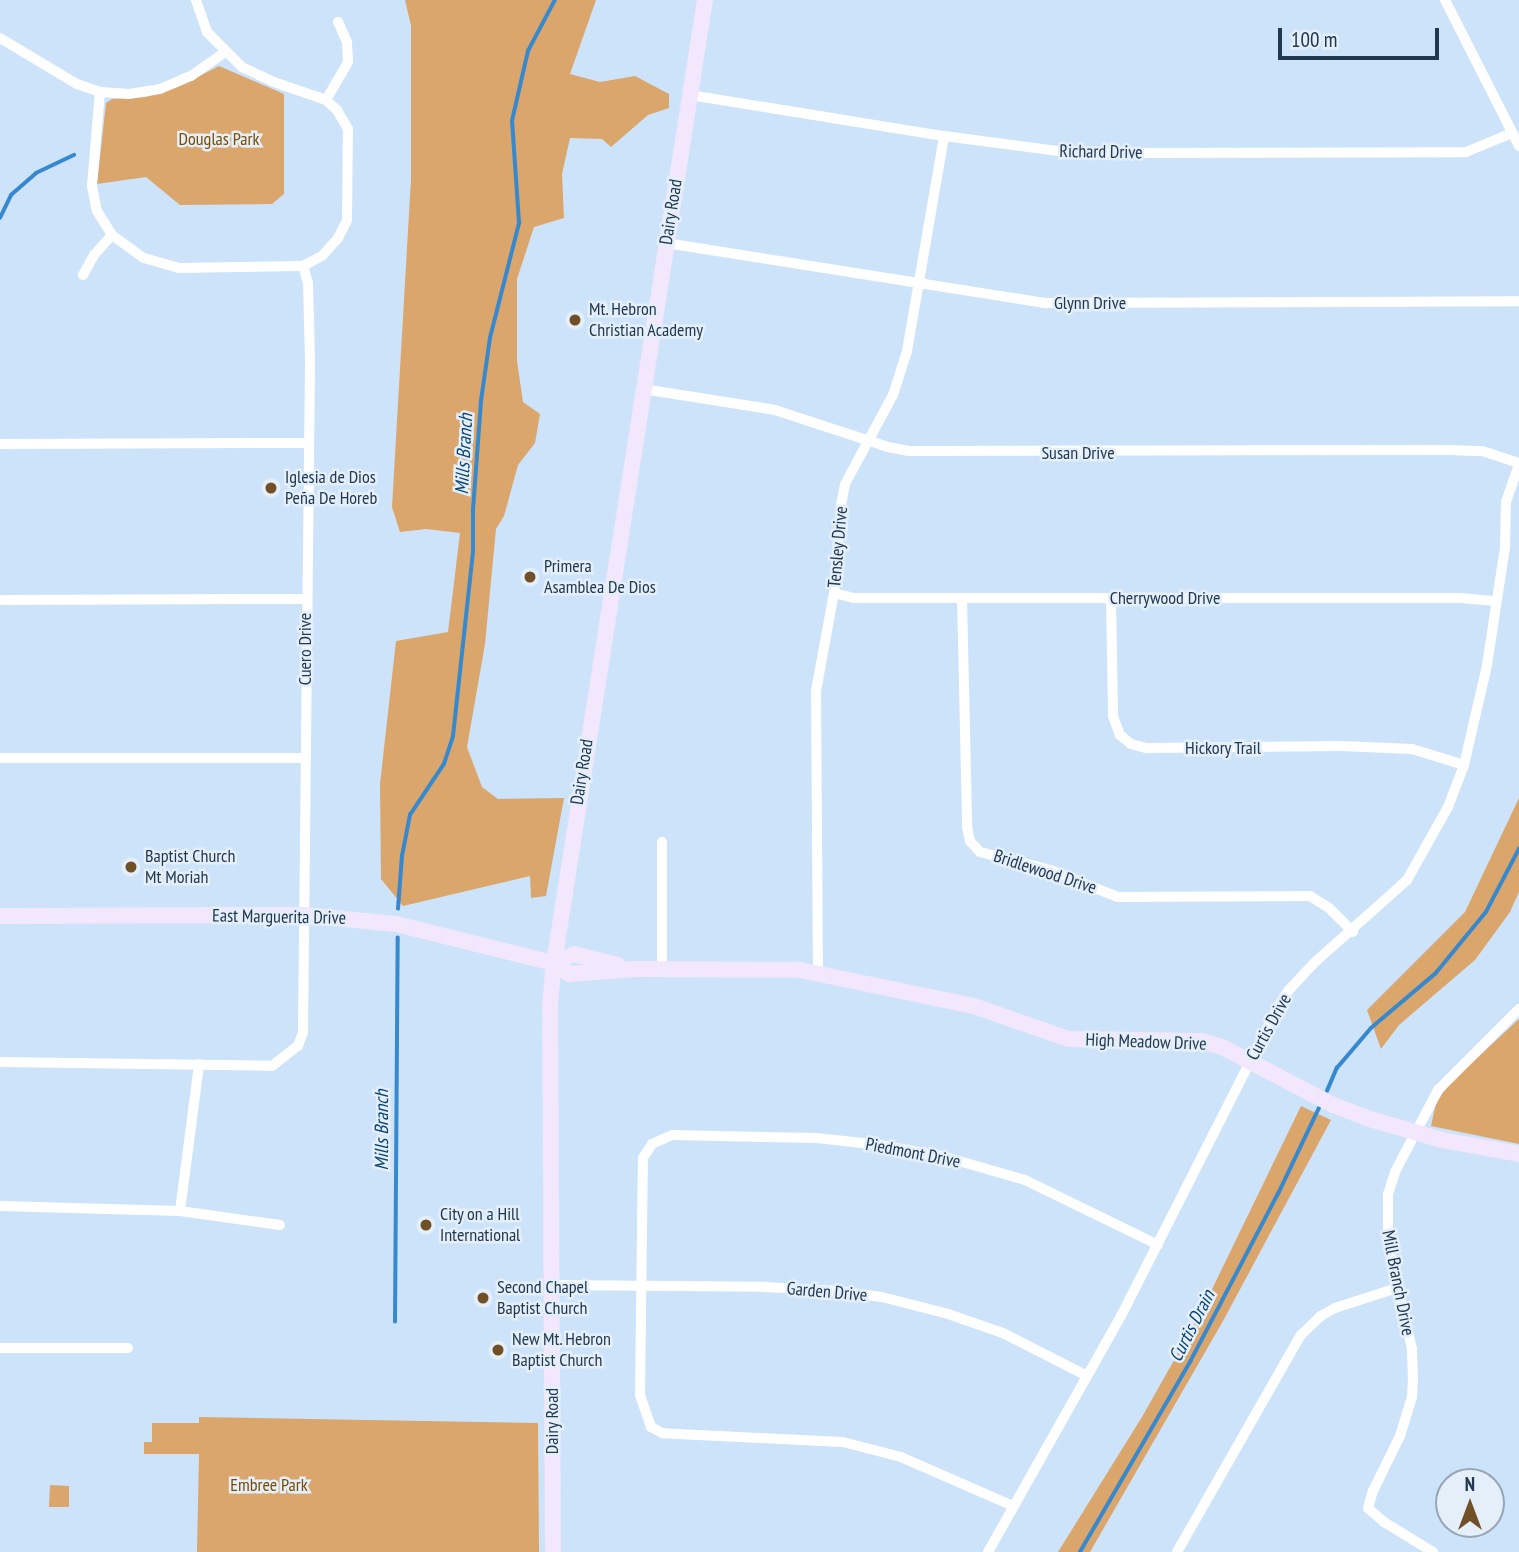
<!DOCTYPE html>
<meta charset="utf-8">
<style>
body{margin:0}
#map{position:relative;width:1519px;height:1552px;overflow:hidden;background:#cde3fa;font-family:"PT Sans Narrow",sans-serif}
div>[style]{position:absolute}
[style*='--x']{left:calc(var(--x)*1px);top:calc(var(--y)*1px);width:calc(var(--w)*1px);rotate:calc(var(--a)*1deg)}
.green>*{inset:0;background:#daa66c}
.stream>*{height:3.5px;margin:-1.75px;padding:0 1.75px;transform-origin:1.75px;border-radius:1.75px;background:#3688cf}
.street>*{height:10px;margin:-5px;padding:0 5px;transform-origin:5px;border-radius:5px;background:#fff}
.secondary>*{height:16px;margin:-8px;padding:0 8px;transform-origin:8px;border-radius:8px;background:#f2e7fc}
.dots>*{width:19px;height:19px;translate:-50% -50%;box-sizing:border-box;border:4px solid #e4effa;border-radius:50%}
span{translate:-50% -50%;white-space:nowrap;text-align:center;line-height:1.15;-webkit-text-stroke:5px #e4effa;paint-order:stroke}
.park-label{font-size:18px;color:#7b4c04}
.street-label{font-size:18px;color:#21384e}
.poi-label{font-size:18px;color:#21384e}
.left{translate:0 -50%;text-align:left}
.water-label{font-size:19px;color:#084574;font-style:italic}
.north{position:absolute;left:1435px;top:1468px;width:70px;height:70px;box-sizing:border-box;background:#e4effa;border:2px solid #96a6b5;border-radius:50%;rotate:0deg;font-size:19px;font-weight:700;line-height:28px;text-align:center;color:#21384e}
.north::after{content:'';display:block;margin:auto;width:24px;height:32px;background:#714f27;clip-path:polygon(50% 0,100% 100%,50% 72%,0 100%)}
.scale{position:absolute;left:1278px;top:28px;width:161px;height:32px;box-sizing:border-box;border:4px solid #21384e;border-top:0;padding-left:9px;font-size:21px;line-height:24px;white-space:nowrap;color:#21384e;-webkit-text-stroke:5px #e4effa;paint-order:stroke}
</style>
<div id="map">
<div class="green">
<div style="clip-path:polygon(405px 0,596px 0,570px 74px,600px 82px,635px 76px,669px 94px,669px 108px,648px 115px,611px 147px,602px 139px,570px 138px,562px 174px,564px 218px,534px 227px,517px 279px,517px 361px,523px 402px,540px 414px,535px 443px,518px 465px,504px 516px,496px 529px,485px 644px,467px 747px,482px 787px,498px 799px,564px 798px,546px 896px,531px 898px,530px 876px,403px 906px,381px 879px,380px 784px,396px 641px,448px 632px,460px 533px,426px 529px,400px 532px,392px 507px,411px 179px,411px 26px)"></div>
<div style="clip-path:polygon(219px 66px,284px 94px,284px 194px,272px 204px,180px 205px,146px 177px,97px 184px,106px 103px,112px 99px,146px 97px,178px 87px)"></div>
<div style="clip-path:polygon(1519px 798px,1519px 892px,1510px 912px,1475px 960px,1399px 1025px,1381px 1049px,1367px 1010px,1465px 912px)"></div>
<div style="clip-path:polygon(1519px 1019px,1519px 1144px,1431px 1126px,1436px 1103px,1448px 1085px)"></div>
<div style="clip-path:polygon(1301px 1106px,1331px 1120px,1223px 1321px,1090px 1552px,1058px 1552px,1142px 1417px,1199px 1316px)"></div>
<div style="clip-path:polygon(199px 1417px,538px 1423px,539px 1552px,197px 1552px,199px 1454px,144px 1454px,144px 1442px,152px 1442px,152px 1423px,199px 1423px)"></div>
<div style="clip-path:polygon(50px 1485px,69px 1486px,69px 1507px,49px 1507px)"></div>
</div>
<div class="stream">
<div style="--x:0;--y:218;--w:25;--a:-64"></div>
<div style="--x:11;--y:195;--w:33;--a:-41"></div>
<div style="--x:36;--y:173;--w:42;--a:-25.3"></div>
<div style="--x:398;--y:909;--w:53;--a:-85.7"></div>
<div style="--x:402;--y:856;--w:42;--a:-79"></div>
<div style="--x:410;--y:815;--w:61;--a:-56.3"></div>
<div style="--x:444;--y:764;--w:29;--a:-72"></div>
<div style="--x:453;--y:736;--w:186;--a:-83.8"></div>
<div style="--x:473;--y:551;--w:41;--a:-90"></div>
<div style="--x:473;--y:510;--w:109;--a:-85.8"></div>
<div style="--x:481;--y:401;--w:64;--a:-81.9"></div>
<div style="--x:490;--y:338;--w:119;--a:-75.8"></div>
<div style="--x:519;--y:223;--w:102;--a:-93.9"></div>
<div style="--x:512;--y:121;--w:72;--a:-77.1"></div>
<div style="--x:528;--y:51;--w:58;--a:-62.1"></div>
<div style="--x:1327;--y:1091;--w:25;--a:-67"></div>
<div style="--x:1337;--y:1068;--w:52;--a:-49.6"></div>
<div style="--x:1371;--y:1028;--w:84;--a:-40.2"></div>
<div style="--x:1435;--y:974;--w:80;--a:-50.6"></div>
<div style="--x:1486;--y:912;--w:71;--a:-62.4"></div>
<div style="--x:395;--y:1322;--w:384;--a:-89.6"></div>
<div style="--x:1080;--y:1552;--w:220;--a:-59.9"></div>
<div style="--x:1190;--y:1362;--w:190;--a:-62.4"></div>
<div style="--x:1278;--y:1194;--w:95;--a:-64.5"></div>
</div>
<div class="street">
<div style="--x:1445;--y:0;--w:164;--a:63.1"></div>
<div style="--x:0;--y:38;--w:90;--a:30.9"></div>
<div style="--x:77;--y:84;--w:24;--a:19"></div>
<div style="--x:100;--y:92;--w:29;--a:4"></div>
<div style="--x:129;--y:94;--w:31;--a:-9"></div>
<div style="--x:160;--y:89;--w:34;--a:-23"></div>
<div style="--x:191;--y:76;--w:42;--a:-35.2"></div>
<div style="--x:100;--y:92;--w:94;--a:94.9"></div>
<div style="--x:92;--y:186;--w:25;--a:79"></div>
<div style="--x:97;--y:211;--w:28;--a:58"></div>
<div style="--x:112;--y:235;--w:39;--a:36"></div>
<div style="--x:144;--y:258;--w:35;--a:16"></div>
<div style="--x:178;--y:268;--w:125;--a:-0.9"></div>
<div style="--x:303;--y:266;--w:21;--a:-28"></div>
<div style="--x:322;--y:256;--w:24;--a:-48"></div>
<div style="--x:338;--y:238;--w:20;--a:-63"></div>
<div style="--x:347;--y:220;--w:91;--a:-89.4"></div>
<div style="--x:348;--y:129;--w:22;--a:-120"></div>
<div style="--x:337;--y:110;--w:15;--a:-138"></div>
<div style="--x:326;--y:100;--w:55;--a:-160.9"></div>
<div style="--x:274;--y:82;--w:35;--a:-155"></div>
<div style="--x:242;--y:67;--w:49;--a:-135"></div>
<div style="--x:207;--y:32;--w:34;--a:-109"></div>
<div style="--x:690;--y:95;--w:257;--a:9.2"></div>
<div style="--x:944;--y:136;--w:131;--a:7.5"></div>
<div style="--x:1074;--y:153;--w:392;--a:-0.1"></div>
<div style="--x:1466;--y:152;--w:50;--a:-22.4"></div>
<div style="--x:326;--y:100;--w:44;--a:-59.9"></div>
<div style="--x:348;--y:62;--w:20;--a:-93"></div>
<div style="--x:347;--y:42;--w:22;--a:-114"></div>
<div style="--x:666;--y:243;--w:385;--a:9"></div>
<div style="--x:1046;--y:303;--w:473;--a:-0.2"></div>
<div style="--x:83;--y:275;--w:23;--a:-61"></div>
<div style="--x:94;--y:255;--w:27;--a:-48"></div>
<div style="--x:643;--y:389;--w:134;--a:9"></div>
<div style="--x:775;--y:410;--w:119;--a:18.1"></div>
<div style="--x:888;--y:447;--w:21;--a:11"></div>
<div style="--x:909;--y:451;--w:540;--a:-0.11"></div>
<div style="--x:1449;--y:450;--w:33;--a:2"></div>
<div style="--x:1482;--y:451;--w:39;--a:18"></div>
<div style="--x:0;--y:444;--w:308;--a:-0.2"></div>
<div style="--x:834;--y:593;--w:21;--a:14"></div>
<div style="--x:854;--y:598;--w:606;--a:0"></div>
<div style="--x:1460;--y:598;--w:36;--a:5"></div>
<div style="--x:962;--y:598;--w:229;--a:88.7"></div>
<div style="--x:967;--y:827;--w:14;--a:78"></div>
<div style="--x:970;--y:841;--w:15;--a:48"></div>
<div style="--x:980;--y:852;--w:72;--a:14.4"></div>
<div style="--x:1050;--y:870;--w:73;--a:21.7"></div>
<div style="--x:1118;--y:897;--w:192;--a:-0.3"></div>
<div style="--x:1310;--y:896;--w:22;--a:32"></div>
<div style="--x:1329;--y:908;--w:34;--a:45"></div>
<div style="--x:1111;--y:598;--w:118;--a:89"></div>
<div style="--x:1113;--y:716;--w:20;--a:70"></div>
<div style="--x:1120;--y:735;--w:14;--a:39"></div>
<div style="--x:1131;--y:744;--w:16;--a:15"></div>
<div style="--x:1146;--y:748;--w:195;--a:-0.6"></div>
<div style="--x:1341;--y:746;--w:71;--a:2.4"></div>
<div style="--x:1412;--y:749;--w:54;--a:17.1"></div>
<div style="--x:0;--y:600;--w:306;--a:-0.2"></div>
<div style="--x:0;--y:758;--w:305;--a:0"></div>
<div style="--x:662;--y:842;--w:128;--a:90"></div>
<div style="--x:818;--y:973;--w:282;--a:-90.4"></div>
<div style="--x:816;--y:691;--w:100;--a:-79.6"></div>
<div style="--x:834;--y:593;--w:88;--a:-85.5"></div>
<div style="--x:841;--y:505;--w:21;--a:-79"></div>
<div style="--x:845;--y:484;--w:101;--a:-61.7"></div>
<div style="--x:893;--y:395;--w:46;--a:-72.3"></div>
<div style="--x:907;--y:351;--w:218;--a:-80.2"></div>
<div style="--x:0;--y:1062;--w:272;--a:0.8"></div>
<div style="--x:272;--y:1066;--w:33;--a:-38"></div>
<div style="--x:298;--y:1046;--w:15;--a:-70"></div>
<div style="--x:303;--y:1032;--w:673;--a:-89.4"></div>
<div style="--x:310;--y:359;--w:76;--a:-91.5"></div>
<div style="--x:308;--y:283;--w:18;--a:-106"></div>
<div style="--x:0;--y:1206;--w:180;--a:1.6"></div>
<div style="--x:180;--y:1211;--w:101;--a:8"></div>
<div style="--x:180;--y:1211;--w:148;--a:-82.6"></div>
<div style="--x:551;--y:1285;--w:214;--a:0.5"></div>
<div style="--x:765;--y:1287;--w:73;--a:3.1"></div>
<div style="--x:838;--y:1291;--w:44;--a:7.8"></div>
<div style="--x:882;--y:1297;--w:68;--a:14.4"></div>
<div style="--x:948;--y:1314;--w:58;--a:19.1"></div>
<div style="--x:1003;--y:1333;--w:94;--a:27.1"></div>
<div style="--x:0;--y:1348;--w:128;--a:0"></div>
<div style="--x:1013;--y:1506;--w:122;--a:-156.4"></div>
<div style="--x:901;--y:1457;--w:60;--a:-165.5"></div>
<div style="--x:843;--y:1442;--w:181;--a:-177.2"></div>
<div style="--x:662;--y:1433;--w:13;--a:-151"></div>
<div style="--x:651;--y:1427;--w:34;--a:-109"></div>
<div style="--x:640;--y:1395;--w:237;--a:-89.3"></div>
<div style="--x:643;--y:1158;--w:17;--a:-57"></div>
<div style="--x:652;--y:1144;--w:22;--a:-24"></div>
<div style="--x:672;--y:1135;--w:145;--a:1.2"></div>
<div style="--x:817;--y:1138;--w:63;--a:6.3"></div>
<div style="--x:880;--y:1145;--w:66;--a:10.5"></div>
<div style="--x:945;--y:1157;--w:83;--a:16"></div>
<div style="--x:1025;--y:1180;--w:148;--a:26"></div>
<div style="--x:988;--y:1552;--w:271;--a:-60.6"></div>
<div style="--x:1121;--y:1316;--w:343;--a:-63.1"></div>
<div style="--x:1276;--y:1010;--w:22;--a:-58"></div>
<div style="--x:1288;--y:991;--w:38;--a:-47"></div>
<div style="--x:1314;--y:963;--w:125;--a:-41.7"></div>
<div style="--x:1407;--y:880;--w:84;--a:-60.7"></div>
<div style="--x:1448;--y:807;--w:45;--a:-69.1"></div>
<div style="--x:1464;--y:765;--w:103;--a:-77"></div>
<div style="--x:1487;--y:665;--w:118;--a:-81.3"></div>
<div style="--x:1505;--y:548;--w:46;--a:-88.8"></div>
<div style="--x:1506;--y:502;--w:39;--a:-71"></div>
<div style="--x:1177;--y:1552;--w:250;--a:-60.3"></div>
<div style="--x:1301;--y:1335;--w:28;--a:-44"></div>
<div style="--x:1321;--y:1316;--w:16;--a:-30"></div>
<div style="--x:1335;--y:1308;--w:65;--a:-17.9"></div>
<div style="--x:1433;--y:1552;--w:57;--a:-148.5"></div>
<div style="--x:1384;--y:1522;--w:21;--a:-139"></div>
<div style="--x:1368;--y:1508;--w:18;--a:-74"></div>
<div style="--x:1373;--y:1491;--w:61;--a:-63.9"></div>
<div style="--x:1400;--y:1436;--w:41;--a:-72.9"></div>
<div style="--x:1412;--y:1397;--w:17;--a:-87"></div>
<div style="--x:1413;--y:1380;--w:31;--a:-92"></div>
<div style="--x:1412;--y:1349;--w:107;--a:-103"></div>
<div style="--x:1388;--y:1245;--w:51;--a:-90"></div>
<div style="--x:1388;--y:1194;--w:25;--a:-72"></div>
<div style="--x:1396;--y:1170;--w:90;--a:-62.3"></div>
<div style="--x:1438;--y:1090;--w:115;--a:-45"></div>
</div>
<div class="secondary">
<div style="--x:0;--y:916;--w:304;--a:-0.2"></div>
<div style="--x:304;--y:915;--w:92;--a:5.6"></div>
<div style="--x:396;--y:924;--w:163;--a:13.9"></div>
<div style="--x:554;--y:963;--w:19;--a:36"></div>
<div style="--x:569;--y:974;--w:66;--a:-4.3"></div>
<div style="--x:635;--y:969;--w:165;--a:0.3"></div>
<div style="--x:800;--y:970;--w:178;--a:11.7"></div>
<div style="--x:974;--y:1006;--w:100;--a:19.3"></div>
<div style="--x:1068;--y:1039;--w:134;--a:0.9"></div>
<div style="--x:1202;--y:1041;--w:21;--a:17"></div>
<div style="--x:1222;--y:1047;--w:125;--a:27.6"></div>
<div style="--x:1333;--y:1105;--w:40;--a:21"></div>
<div style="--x:1370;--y:1119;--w:75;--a:16.3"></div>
<div style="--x:1442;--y:1140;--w:78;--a:10.3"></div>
<div style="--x:554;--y:963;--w:22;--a:-24"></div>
<div style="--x:574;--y:954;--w:45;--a:14"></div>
<div style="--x:553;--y:1552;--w:547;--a:-90.31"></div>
<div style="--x:550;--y:1005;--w:42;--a:-84.6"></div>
<div style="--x:554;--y:963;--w:975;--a:-81.09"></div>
</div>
<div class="dots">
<div style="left:575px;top:320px;background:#714f27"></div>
<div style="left:271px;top:488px;background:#714f27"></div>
<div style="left:530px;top:577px;background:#714f27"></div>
<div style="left:131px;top:867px;background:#714f27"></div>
<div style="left:426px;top:1225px;background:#714f27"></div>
<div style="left:483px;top:1298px;background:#714f27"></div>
<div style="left:498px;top:1350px;background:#714f27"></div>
</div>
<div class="park-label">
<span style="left:219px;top:139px">Douglas Park</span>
<span style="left:269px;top:1485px">Embree Park</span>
</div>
<div class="street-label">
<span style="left:1101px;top:152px;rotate:1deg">Richard Drive</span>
<span style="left:671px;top:212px;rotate:-81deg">Dairy Road</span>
<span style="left:1090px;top:303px">Glynn Drive</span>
<span style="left:1078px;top:453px">Susan Drive</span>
<span style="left:838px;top:547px;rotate:-85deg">Tensley Drive</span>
<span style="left:1165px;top:598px">Cherrywood Drive</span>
<span style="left:305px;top:649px;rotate:-90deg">Cuero Drive</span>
<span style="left:1223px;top:748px">Hickory Trail</span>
<span style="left:582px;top:772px;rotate:-81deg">Dairy Road</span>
<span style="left:1045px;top:872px;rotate:18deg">Bridlewood Drive</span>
<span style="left:279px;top:917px;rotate:1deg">East Marguerita Drive</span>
<span style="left:1269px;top:1027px;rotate:-61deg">Curtis Drive</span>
<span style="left:1146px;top:1042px;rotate:2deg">High Meadow Drive</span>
<span style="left:913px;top:1153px;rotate:11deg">Piedmont Drive</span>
<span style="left:1398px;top:1283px;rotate:79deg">Mill Branch Drive</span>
<span style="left:827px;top:1292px;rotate:5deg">Garden Drive</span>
<span style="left:552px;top:1421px;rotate:-90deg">Dairy Road</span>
</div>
<div class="poi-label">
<span class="left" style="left:589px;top:320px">Mt. Hebron<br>Christian Academy</span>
<span class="left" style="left:285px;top:488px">Iglesia de Dios<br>Peña De Horeb</span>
<span class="left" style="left:544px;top:577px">Primera<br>Asamblea De Dios</span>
<span class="left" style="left:145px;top:867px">Baptist Church<br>Mt Moriah</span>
<span class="left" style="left:440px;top:1225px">City on a Hill<br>International</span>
<span class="left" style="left:497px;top:1298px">Second Chapel<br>Baptist Church</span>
<span class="left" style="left:512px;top:1350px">New Mt. Hebron<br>Baptist Church</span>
</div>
<div class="water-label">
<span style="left:464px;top:454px;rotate:-87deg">Mills Branch</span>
<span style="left:382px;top:1130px;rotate:-90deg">Mills Branch</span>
<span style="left:1192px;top:1326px;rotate:-63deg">Curtis Drain</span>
</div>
<div class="north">N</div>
<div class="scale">100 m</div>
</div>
